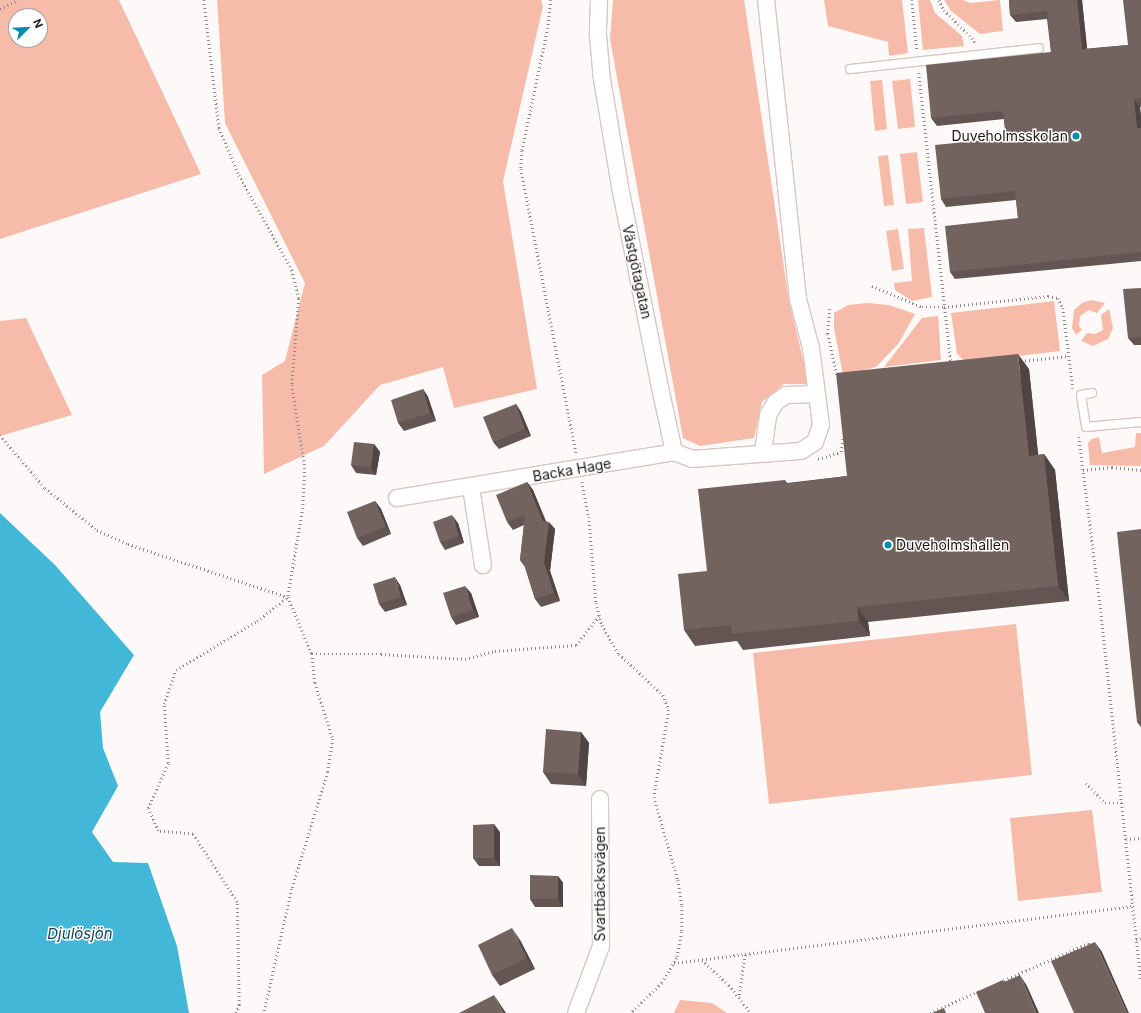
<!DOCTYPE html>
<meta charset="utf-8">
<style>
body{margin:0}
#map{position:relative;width:1141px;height:1013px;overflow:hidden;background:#fdf9f8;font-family:Inter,sans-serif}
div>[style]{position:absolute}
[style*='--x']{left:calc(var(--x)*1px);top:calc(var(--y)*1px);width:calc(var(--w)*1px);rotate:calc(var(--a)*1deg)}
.green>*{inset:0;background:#f7bba9}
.water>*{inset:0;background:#43b7d7}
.path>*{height:2.5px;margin-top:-1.25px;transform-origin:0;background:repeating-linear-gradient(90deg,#8e8a88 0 1px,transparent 0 4px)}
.roads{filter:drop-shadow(1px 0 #d7c7c1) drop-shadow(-1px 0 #d7c7c1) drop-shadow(0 1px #d7c7c1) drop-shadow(0 -1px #d7c7c1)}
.service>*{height:8px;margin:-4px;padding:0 4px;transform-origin:4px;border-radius:4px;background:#fff}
.minor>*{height:16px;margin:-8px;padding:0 8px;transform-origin:8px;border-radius:8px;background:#fff}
.wall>*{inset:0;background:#625552}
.shaded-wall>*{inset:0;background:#504542}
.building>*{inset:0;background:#72635f}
.dots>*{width:11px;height:11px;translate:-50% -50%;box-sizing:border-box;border:2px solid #fff;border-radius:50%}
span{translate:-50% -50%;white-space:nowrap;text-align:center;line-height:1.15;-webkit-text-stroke:3px #fff;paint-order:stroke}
.poi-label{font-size:14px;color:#1c1715}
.right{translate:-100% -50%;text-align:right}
.left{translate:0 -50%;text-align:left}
.street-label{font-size:14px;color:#1c1715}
.water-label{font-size:15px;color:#154654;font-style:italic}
.north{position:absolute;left:8px;top:8px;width:40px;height:40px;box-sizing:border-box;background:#fff;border:1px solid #a4a2a1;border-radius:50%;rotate:66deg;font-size:11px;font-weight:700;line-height:16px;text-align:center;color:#1c1715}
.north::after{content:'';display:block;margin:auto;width:14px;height:18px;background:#008daa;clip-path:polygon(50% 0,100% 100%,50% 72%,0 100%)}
</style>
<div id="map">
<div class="green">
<div style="clip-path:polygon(evenodd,0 0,119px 0,201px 174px,0 239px,0 0,16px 16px,40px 16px,40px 40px,16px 40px,16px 16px)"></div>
<div style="clip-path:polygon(217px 0,541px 0,543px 6px,503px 181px,537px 389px,454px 408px,443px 367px,380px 385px,324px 446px,264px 474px,262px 375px,285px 361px,305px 283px,225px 123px)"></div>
<div style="clip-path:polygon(613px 0,744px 0,789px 301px,809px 384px,784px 384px,762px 402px,754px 438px,700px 446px,683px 438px,610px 39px)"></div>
<div style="clip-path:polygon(824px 0,902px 0,908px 53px,889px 56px,888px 42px,828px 26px)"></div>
<div style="clip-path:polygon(918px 0,930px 0,935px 13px,962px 36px,964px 46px,923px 50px)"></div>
<div style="clip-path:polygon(944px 0,963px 0,970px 3px,1000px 0,1003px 31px,980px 34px,951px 11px)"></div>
<div style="clip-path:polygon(910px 79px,915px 127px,898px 129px,892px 81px)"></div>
<div style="clip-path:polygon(882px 80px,887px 129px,875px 131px,870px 81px)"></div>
<div style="clip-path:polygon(917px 152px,923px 202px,906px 204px,900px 154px)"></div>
<div style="clip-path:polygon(888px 155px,894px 205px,884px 206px,878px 156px)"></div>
<div style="clip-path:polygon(924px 228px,932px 297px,912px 301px,895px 290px,894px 283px,912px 281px,908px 229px)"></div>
<div style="clip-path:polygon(898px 229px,904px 269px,892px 271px,886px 231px)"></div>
<div style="clip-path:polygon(1091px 300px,1105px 303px,1097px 313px,1089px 310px,1080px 316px,1079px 326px,1082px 330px,1076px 335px,1072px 328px,1074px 310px,1082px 303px)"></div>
<div style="clip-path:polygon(1054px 301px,1060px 351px,966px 362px,957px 354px,951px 313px)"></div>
<div style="clip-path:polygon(868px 303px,889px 305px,915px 314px,899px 343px,876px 367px,843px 375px,834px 328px,834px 313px,848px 305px)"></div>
<div style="clip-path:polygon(1109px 309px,1113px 328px,1108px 339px,1093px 346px,1081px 341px,1087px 333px,1095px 334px,1103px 330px,1101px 315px)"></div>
<div style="clip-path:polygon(938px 316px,941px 360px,884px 367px,922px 318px)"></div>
<div style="clip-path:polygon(26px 318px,72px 415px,0 436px,0 321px)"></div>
<div style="clip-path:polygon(1136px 433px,1141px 433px,1141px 466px,1090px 465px,1088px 443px,1092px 439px,1099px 437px,1102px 453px,1135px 447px)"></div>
<div style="clip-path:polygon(1016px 624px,1032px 775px,769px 804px,753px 653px)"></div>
<div style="clip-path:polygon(1092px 810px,1102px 892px,1018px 901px,1010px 818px)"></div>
<div style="clip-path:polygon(680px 1000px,712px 1003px,727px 1013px,674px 1013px)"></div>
</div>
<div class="water">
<div style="clip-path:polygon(0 513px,55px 565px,134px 655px,100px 712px,103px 748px,118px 786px,92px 832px,113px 862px,148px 863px,177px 946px,189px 1013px,0 1013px)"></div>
</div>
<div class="path">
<div style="--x:204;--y:0;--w:129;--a:83.3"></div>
<div style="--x:219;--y:128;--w:51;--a:66.9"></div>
<div style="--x:239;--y:175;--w:109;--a:60.8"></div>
<div style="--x:292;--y:270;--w:30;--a:76"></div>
<div style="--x:299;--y:299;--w:86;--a:94.7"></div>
<div style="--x:292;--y:385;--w:84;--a:81.1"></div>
<div style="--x:305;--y:468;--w:40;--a:92.9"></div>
<div style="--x:303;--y:508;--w:90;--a:99.6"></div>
<div style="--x:288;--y:597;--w:62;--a:67.2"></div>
<div style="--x:312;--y:654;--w:29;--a:84"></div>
<div style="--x:315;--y:683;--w:59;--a:72.2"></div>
<div style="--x:333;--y:739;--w:33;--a:99"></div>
<div style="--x:328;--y:772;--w:122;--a:107.1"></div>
<div style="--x:292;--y:889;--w:127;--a:102.7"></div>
<div style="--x:551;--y:0;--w:28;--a:96"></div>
<div style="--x:548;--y:28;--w:126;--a:101.9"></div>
<div style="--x:522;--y:151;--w:18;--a:93"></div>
<div style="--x:521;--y:169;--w:289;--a:79"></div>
<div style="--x:912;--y:0;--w:50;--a:84.3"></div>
<div style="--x:939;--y:0;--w:11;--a:63"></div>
<div style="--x:944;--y:10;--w:40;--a:45"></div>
<div style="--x:972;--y:38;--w:6;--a:59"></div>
<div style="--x:0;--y:9;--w:20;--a:-27"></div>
<div style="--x:919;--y:73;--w:293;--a:83.7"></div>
<div style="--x:872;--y:286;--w:54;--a:22.8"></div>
<div style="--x:922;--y:307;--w:22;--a:0"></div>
<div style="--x:944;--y:307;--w:105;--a:-6"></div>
<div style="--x:1048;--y:296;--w:10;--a:11"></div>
<div style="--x:1058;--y:298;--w:11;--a:63"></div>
<div style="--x:1063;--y:308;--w:81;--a:82.9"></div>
<div style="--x:830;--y:309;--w:25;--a:95"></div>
<div style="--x:828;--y:334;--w:42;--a:77.6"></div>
<div style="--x:1021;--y:361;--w:48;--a:-5.9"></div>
<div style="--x:0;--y:435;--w:70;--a:49.7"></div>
<div style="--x:45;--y:488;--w:67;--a:38.9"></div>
<div style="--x:97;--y:530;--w:34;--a:24"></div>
<div style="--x:128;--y:544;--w:168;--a:18.4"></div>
<div style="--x:1079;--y:437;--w:176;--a:82.8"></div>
<div style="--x:1101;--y:612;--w:371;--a:83.8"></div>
<div style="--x:818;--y:459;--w:24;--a:-17"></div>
<div style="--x:841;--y:452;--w:16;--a:-83"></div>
<div style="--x:1083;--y:470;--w:29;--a:-6"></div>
<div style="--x:1112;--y:467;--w:29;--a:6"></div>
<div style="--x:582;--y:482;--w:36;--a:79"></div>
<div style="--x:589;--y:517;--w:86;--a:85.3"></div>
<div style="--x:596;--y:603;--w:23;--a:75"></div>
<div style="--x:602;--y:625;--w:34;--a:60"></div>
<div style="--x:619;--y:654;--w:60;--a:43"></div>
<div style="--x:663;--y:695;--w:16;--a:68"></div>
<div style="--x:669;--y:710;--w:88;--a:99.8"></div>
<div style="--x:654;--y:797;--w:86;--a:73.9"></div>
<div style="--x:678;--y:880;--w:26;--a:81"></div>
<div style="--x:682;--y:906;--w:26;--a:90"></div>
<div style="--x:682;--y:932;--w:26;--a:101"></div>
<div style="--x:677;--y:958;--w:29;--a:121"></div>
<div style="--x:662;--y:983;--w:43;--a:135.9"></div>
<div style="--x:312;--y:654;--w:69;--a:0"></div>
<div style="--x:381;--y:654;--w:84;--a:3.4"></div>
<div style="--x:465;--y:659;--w:31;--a:-15"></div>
<div style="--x:495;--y:651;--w:81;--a:-4.2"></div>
<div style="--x:576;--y:645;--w:37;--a:-52"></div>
<div style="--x:1086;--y:783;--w:28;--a:46"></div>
<div style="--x:1105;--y:803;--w:17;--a:0"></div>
<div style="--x:1126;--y:839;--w:15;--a:-4"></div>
<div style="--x:1136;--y:940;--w:5;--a:-22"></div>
<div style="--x:702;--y:960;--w:37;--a:43"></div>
<div style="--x:729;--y:985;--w:36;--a:52"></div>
<div style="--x:674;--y:963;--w:462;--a:-7.1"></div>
<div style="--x:1000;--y:982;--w:97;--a:-23.7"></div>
<div style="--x:1089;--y:943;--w:4;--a:76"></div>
<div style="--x:739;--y:995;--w:41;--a:-81.7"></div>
<div style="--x:236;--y:1013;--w:9;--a:-69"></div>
<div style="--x:239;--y:1005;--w:103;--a:-91.1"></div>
<div style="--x:237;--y:902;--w:81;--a:-122.9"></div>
<div style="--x:193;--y:834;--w:35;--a:-175"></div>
<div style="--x:158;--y:831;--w:25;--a:-113"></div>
<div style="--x:148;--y:808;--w:49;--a:-66"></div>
<div style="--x:168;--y:763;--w:59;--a:-93.9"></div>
<div style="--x:164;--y:704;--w:36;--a:-71"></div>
<div style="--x:176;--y:670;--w:95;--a:-31.2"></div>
<div style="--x:257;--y:621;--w:39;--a:-38"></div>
<div style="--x:930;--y:1013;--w:54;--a:-24.2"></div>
</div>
<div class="roads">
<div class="service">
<div style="--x:850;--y:69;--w:190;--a:-6.3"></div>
<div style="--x:1092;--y:393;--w:11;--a:170"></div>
<div style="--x:1081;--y:395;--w:32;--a:81"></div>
<div style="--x:1086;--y:427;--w:55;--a:-5.2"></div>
</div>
<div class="minor">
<div style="--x:599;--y:0;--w:35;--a:92"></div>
<div style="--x:598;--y:35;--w:38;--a:85"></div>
<div style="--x:601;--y:73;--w:116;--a:80.5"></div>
<div style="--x:620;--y:187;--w:195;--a:78.7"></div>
<div style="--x:658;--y:378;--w:76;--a:77.8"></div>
<div style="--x:674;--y:452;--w:19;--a:21"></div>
<div style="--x:692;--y:459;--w:109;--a:-4.2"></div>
<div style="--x:801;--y:451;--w:17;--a:-33"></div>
<div style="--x:815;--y:442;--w:18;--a:-71"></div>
<div style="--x:821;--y:425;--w:78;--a:-97.4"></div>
<div style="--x:811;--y:348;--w:51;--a:-104.9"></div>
<div style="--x:798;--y:299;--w:301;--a:-96.1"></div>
<div style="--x:763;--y:452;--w:37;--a:-82"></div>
<div style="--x:768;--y:415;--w:15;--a:-58"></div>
<div style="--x:776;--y:402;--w:12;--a:-35"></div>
<div style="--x:786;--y:395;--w:30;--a:-2"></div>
<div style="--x:471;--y:487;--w:79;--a:81.3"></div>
<div style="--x:397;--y:498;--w:281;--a:-9.4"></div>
<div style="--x:576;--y:1013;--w:72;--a:-69.5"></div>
<div style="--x:601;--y:946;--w:147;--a:-90.4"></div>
</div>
</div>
<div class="wall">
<div style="clip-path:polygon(1009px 0,1082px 0,1087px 49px,1128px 45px,1141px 0,1141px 107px,1140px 107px,1141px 117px,1141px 261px,955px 279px,950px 272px,1018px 218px,1016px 200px,946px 207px,941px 199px,1006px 138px,1004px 119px,937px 126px,931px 118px,1051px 52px,1047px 19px,1016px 22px,1010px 15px)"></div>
<div style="clip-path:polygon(1141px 288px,1141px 345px,1134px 345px,1128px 338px)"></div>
<div style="clip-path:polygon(1029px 369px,1038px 455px,1044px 454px,1055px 470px,1069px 601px,868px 622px,870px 636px,743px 650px,737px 641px,695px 646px,684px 630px,707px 571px,785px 480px,787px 483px,847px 476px)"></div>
<div style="clip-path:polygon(423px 389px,428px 397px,436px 421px,404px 431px,398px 423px)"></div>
<div style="clip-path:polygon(516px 404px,521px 412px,531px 436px,499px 449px,493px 442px)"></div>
<div style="clip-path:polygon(374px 444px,380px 452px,376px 475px,356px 473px,351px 465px)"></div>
<div style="clip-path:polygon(527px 482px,533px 490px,546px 521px,555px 529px,550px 571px,560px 601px,541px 607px,535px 599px,525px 567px,520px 560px,524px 525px,513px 530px,507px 522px)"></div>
<div style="clip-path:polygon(375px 501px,381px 509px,391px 534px,363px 546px,357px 538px)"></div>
<div style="clip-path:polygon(458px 523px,464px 543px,445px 550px,440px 542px)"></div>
<div style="clip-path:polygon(1141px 529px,1141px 727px,1137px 722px)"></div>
<div style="clip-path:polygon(400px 585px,407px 605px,385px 612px,379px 604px)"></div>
<div style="clip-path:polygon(471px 593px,479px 617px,456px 625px,451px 617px)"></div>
<div style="clip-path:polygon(581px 732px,589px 743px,586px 786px,551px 784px,543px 772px)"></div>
<div style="clip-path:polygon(500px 832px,500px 866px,479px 866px,473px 858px)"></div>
<div style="clip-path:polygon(558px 876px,563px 883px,563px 907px,535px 907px,530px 899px)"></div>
<div style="clip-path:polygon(520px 940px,535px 969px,500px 986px,492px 975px)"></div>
</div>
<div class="shaded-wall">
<div style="clip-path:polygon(1077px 0,1082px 0,1088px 57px,1082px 49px)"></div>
<div style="clip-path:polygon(1134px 99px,1140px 107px,1141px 117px,1141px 133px,1137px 128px)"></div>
<div style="clip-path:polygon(1018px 354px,1029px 369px,1040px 471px,1029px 456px)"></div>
<div style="clip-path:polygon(423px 389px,428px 397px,436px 421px,430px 413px)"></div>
<div style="clip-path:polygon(516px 404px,521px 412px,531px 436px,525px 429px)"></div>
<div style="clip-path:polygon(374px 444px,380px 452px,376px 475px,371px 467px)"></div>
<div style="clip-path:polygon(1044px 454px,1055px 470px,1069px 601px,1058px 586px)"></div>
<div style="clip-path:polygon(527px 482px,533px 490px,548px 528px,549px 522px,555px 529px,550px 571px,560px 601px,554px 593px,544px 563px)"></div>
<div style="clip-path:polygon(375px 501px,381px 509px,391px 534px,386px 527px)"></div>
<div style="clip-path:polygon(452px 515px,458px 523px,464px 543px,459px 536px)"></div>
<div style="clip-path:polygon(395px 577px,400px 585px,407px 605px,401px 597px)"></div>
<div style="clip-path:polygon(465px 586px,471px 593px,479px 617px,473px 610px)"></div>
<div style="clip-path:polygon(857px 607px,868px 622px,870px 636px,859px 621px)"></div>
<div style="clip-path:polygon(581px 732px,589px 743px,586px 786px,578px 774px)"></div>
<div style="clip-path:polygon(494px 824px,500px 832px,500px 866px,494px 858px)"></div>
<div style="clip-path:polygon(558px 876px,563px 883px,563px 907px,558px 899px)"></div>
<div style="clip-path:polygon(512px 928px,520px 940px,535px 969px,527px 958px)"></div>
<div style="clip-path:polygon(1095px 942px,1102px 952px,1129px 1013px,1127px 1013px)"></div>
<div style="clip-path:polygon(1020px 975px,1027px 986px,1039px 1013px,1036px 1013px)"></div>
<div style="clip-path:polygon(494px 995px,506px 1013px,503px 1013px)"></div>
</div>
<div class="building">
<div style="clip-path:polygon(1009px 0,1077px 0,1082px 49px,1128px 45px,1123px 0,1141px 0,1141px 98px,1134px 99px,1137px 128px,1141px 128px,1141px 252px,950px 272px,945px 226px,1018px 218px,1015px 191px,941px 199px,935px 145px,1006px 138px,1003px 111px,931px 118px,926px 65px,1051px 52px,1047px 11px,1010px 15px)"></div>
<div style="clip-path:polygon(1141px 288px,1141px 336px,1128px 338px,1123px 289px)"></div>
<div style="clip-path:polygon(1018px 354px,1029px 456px,1044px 454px,1058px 586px,857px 607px,859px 621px,732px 634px,731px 625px,684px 630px,678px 574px,707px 571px,698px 489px,785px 480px,785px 484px,847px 476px,836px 373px)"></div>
<div style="clip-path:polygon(423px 389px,430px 413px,398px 423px,391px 400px)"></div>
<div style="clip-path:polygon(516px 404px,525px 429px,493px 442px,483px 417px)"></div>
<div style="clip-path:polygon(354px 442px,374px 444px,371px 467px,351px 465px)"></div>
<div style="clip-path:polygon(527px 482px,543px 521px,549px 522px,544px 563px,554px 593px,535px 599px,523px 561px,520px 560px,525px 515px,507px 522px,496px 495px)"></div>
<div style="clip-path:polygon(375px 501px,386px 527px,357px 538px,347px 512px)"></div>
<div style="clip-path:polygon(452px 515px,459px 536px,440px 542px,433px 522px)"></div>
<div style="clip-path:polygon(1141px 529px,1141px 721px,1137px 722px,1117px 532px)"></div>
<div style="clip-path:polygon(395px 577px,401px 597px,379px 604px,373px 584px)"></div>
<div style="clip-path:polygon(465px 586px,473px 610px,451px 617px,443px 593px)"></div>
<div style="clip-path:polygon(546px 729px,581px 732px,578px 774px,543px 772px)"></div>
<div style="clip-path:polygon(494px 824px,494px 858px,473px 858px,473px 825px)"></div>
<div style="clip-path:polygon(530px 875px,558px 876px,558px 899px,530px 899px)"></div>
<div style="clip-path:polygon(512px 928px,527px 958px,492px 975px,478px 945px)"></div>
<div style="clip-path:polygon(1095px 942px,1127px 1013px,1074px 1013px,1051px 961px)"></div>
<div style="clip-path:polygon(1020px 975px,1036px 1013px,985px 1013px,976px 992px,1003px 980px,1004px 982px)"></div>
<div style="clip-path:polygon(494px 995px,503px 1013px,459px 1013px)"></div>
<div style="clip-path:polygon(944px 1008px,946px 1013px,932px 1013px)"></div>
</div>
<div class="dots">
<div style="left:1076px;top:136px;background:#008daa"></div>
<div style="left:888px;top:545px;background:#008daa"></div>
</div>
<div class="poi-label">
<span class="right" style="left:1068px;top:136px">Duveholmsskolan</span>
<span class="left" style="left:896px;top:545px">Duveholmshallen</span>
</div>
<div class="street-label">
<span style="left:637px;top:272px;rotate:78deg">Västgötagatan</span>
<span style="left:572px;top:470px;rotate:-10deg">Backa Hage</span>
<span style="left:600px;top:884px;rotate:-90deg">Svartbäcksvägen</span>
</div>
<div class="water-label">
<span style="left:80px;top:934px">Djulösjön</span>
</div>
<div class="north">N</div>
</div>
